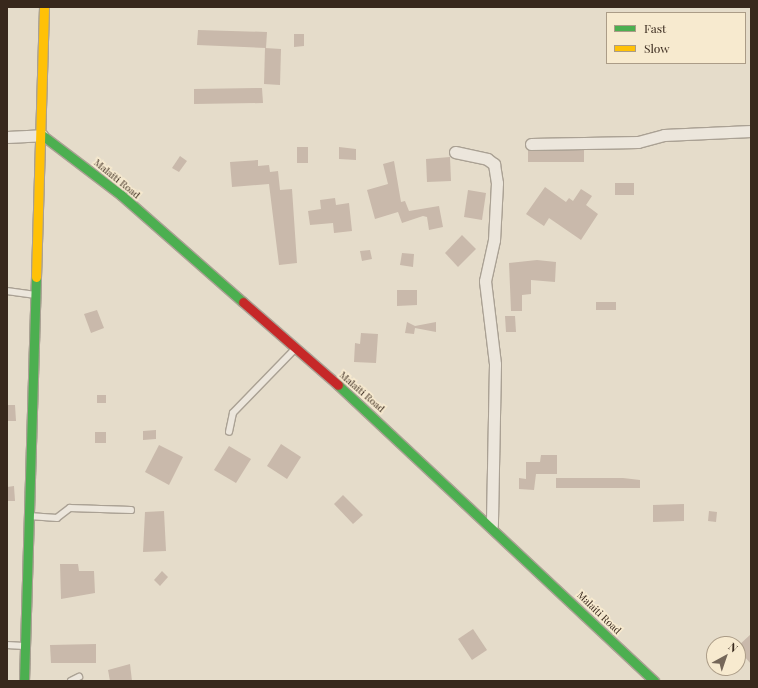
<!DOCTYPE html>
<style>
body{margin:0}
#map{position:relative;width:758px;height:688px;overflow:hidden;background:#e5dcca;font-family:"Playfair Display",serif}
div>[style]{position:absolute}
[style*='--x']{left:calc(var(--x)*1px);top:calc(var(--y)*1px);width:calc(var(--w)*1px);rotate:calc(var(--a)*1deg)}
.building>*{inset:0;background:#c9b9ab}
.roads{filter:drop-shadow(1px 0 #aaa194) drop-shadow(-1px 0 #aaa194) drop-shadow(0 1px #aaa194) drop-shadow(0 -1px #aaa194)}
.lane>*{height:5.5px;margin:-2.75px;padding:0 2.75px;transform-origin:2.75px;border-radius:2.75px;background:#ece6dc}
.street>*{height:11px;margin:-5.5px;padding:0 5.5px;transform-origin:5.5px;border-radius:5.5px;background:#ece6dc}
.fast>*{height:9px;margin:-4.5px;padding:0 4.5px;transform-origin:4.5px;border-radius:4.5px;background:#4caf50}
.slow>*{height:9px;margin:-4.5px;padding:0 4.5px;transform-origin:4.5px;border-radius:4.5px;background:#ffc107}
.jam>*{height:9px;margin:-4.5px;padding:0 4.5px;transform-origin:4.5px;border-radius:4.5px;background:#c62828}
span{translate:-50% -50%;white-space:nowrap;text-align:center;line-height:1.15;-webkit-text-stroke:3.5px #f7eacf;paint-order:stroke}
.street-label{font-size:10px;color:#38281c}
.frame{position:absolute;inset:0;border:8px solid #38281c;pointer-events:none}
.legend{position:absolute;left:606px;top:12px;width:140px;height:52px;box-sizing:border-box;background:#f7eacf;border:1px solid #ab9c87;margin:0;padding:5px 7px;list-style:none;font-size:12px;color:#38281c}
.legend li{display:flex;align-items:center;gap:8px;height:20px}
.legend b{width:20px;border:1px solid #ab9c87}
.north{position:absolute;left:706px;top:636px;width:40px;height:40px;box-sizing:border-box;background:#f7eacf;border:1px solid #ab9c87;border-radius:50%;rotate:40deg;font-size:11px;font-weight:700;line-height:16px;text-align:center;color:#38281c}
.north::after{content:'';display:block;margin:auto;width:14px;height:18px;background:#756759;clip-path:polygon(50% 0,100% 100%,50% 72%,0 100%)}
</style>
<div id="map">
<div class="building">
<div style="clip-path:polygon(198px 30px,267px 32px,266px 48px,197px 45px)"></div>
<div style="clip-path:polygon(294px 34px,304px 34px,304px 46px,294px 47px)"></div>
<div style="clip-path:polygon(265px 48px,281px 49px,280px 85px,264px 84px)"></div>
<div style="clip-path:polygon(262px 88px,263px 103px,194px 104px,194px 89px)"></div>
<div style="clip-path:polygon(297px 147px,308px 147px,308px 163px,297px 163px)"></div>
<div style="clip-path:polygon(339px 147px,356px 149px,356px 160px,339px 159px)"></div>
<div style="clip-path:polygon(528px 150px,584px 150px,584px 162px,528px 162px)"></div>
<div style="clip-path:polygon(180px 156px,187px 161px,179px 172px,172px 168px)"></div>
<div style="clip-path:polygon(450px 157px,451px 181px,427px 182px,426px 159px)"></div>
<div style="clip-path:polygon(258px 160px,258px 166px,269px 165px,270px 172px,278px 171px,280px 190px,292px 189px,297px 263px,279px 265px,269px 184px,232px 187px,230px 162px)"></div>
<div style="clip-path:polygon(394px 161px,401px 202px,405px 201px,409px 211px,439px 206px,443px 227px,429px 230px,427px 217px,423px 216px,402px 223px,398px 212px,375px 219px,367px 190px,388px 184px,383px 164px)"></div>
<div style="clip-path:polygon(615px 183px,634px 183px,634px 195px,615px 195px)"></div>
<div style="clip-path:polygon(545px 187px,566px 202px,569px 198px,573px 201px,581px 189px,592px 196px,586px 205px,598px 214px,581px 240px,549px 218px,544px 226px,526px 214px)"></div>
<div style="clip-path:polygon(468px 190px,486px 193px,482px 220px,464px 217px)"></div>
<div style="clip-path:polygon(335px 198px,336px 205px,349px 203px,352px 231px,334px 233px,333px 223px,310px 225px,308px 211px,321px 209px,320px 200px)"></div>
<div style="clip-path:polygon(462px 235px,476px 249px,458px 267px,445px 253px)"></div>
<div style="clip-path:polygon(370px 250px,372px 259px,362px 261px,360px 251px)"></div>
<div style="clip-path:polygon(402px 253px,414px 254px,413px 267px,400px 265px)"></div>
<div style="clip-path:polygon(537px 260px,556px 262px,555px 282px,531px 280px,531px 294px,522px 295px,522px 311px,511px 311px,509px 263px)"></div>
<div style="clip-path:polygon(397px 290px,417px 290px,417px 305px,397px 306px)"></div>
<div style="clip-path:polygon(596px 302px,616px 302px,616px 310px,596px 310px)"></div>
<div style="clip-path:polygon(97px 310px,104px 328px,91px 333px,84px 314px)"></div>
<div style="clip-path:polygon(505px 316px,515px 316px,516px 332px,506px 332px)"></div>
<div style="clip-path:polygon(407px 322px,415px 326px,436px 322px,436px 332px,415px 328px,414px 334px,405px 333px)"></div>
<div style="clip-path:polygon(361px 333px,378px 334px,376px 363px,354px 362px,355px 343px,360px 344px)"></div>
<div style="clip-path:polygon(97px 395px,106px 395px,106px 403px,97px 403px)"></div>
<div style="clip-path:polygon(8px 405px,15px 405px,16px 421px,8px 421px)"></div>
<div style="clip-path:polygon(156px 430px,156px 439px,143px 440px,143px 431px)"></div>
<div style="clip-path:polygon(95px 432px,106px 432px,106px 443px,95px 443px)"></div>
<div style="clip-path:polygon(281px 444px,301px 457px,287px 479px,267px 466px)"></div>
<div style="clip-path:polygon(159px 445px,183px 457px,169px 485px,145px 472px)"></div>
<div style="clip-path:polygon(229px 446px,251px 459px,236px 483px,214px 470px)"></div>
<div style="clip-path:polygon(541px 455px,557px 455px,557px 474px,536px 474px,534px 490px,519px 489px,519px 478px,526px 479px,526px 462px,540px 462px)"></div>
<div style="clip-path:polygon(556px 478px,623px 478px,640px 480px,640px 488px,556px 488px)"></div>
<div style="clip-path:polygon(14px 486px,15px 501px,7px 501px,7px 487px)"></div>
<div style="clip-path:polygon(343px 495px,363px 515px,353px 524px,334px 504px)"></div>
<div style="clip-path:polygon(684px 504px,684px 521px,653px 522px,653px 505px)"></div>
<div style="clip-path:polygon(164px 511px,166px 551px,143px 552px,145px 512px)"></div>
<div style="clip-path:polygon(709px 511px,717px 512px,716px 522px,708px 521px)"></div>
<div style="clip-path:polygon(60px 564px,78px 564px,79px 571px,94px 571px,95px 593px,61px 599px)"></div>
<div style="clip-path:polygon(162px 571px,168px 577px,160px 586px,154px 580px)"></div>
<div style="clip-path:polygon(473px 629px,487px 650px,472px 660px,458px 639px)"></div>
<div style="clip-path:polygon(751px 634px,751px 664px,744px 656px,738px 662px,738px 646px)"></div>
<div style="clip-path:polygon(96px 644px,96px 663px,51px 663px,50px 645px)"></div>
<div style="clip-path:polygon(130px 664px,132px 681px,110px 681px,108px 670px)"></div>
</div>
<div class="roads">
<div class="lane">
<div style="--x:7;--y:291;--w:27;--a:8"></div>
<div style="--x:229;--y:432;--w:19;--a:-78"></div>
<div style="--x:233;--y:413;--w:88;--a:-45.9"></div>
<div style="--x:29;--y:516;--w:28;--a:4"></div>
<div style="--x:57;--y:518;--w:16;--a:-38"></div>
<div style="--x:70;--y:508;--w:61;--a:1.9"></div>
<div style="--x:7;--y:645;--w:17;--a:3"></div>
<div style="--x:71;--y:681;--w:9;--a:-27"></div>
</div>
<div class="street">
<div style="--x:7;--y:137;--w:35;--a:-3"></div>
<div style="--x:531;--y:144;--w:107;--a:-1.1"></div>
<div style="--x:638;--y:142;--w:27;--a:-15"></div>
<div style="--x:664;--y:135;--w:87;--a:-2.6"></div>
<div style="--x:455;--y:152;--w:33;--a:12"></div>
<div style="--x:487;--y:159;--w:9;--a:36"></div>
<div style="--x:494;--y:164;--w:19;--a:81"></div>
<div style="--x:497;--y:183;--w:57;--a:93"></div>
<div style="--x:494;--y:240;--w:42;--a:102.4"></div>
<div style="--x:485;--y:281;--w:84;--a:83.1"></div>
<div style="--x:495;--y:364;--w:161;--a:91.1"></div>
</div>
<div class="fast">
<div style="--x:42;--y:135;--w:99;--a:37.2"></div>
<div style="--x:121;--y:195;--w:162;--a:41.3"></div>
<div style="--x:338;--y:385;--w:433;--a:43.1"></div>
<div style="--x:24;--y:681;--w:404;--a:-88.3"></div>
</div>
<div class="slow">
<div style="--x:36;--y:277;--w:270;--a:-88.3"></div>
</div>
<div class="jam">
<div style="--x:243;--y:302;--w:126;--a:41.1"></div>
</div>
</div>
<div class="street-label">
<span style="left:117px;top:179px;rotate:39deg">Malaiti Road</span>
<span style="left:362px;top:392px;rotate:41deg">Malaiti Road</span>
<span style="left:599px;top:613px;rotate:44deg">Malaiti Road</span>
</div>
<div class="frame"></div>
<ul class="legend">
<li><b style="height:5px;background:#4caf50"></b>Fast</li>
<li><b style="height:5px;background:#ffc107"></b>Slow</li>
</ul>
<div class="north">N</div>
</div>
